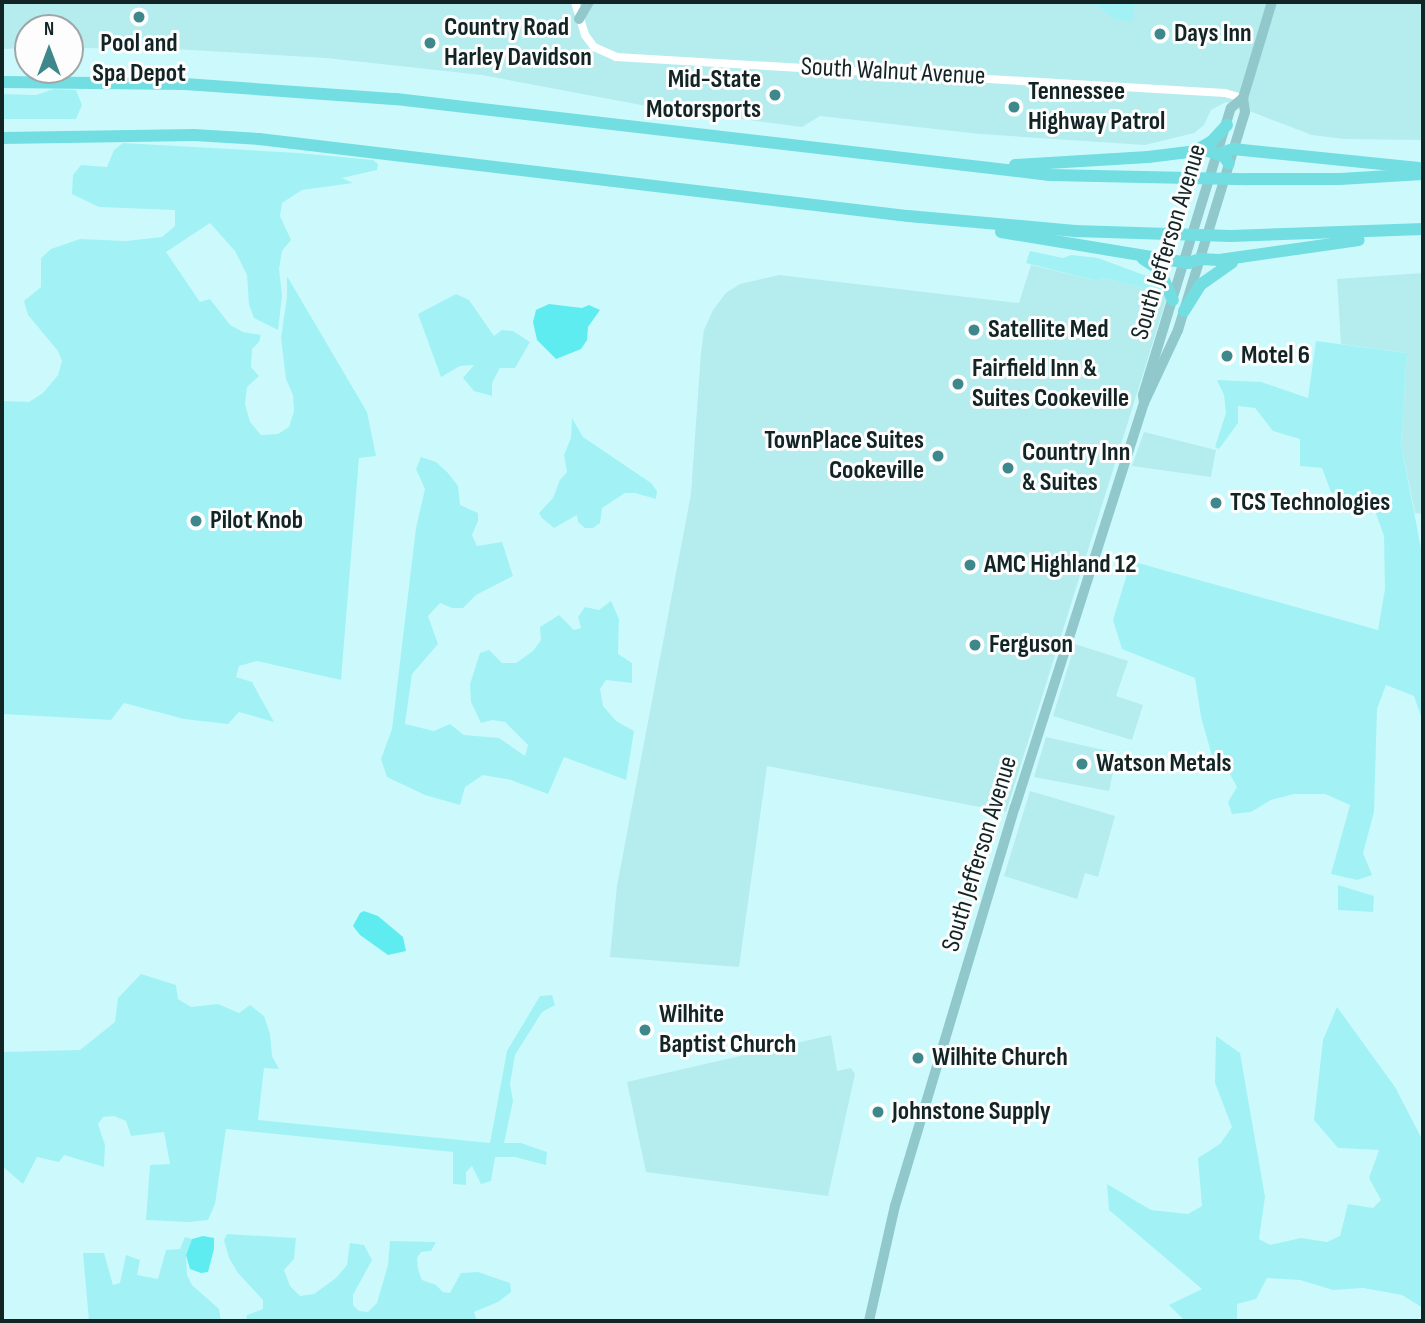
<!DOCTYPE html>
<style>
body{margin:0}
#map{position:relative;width:1425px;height:1323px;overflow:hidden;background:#ccfafc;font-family:"Sofia Sans Condensed",sans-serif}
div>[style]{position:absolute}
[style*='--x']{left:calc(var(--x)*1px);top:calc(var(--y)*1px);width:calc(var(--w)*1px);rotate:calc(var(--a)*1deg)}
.built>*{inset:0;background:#b5ecee}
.green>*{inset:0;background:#a2f2f5}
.water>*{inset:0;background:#5fecf1}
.minor>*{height:8px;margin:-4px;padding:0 4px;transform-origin:4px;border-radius:4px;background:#fff}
.major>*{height:10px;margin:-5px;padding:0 5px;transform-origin:5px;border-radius:5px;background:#91c8cb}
.highway>*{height:12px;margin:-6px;padding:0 6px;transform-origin:6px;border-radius:6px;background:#73dee2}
.dots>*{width:19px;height:19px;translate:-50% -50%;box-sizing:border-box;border:4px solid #fdfdfd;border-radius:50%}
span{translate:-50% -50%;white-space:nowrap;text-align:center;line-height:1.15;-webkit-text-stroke:6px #fdfdfd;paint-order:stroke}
.poi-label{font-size:26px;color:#132425;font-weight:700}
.left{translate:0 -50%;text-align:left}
.right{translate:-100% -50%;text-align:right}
.street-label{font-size:26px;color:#132425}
.frame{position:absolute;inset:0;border:4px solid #132425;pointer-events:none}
.north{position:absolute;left:14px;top:14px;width:70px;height:70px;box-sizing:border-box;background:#fdfdfd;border:2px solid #9fa6a7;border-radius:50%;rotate:0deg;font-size:19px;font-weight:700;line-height:28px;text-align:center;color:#132425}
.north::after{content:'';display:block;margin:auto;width:24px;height:32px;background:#3e878a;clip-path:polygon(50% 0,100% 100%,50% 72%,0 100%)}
</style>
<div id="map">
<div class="built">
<div style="clip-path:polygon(2px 2px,1423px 2px,1423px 140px,1344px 139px,1312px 135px,1226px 102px,1211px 110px,1204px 125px,1194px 133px,1145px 145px,980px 134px,820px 116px,802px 127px,652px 107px,482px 75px,326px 58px,174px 49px,70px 48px,70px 28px,28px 28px,28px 48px,2px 49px)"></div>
<div style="clip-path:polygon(1031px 265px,1097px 281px,1103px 278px,1168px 294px,1006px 812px,767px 766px,739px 967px,610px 957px,617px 886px,691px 494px,701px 353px,704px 330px,713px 310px,726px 293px,740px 284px,779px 275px,1019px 303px)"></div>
<div style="clip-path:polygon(1423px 273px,1423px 514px,1415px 513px,1401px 444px,1407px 353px,1341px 344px,1337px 279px)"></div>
<div style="clip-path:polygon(1144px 432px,1216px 450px,1211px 477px,1132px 466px)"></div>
<div style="clip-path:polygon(1075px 644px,1128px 661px,1116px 696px,1143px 705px,1132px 740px,1053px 716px)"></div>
<div style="clip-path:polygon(1046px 737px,1117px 753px,1109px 791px,1034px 777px)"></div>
<div style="clip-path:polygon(1030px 791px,1115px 816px,1098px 877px,1085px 873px,1077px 899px,1004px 876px)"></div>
<div style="clip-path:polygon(831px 1035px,837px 1071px,851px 1068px,855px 1074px,828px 1196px,646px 1172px,627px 1082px)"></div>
</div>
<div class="green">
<div style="clip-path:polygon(1093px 2px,1135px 2px,1132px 23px,1113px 18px)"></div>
<div style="clip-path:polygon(54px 89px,76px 90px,82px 105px,76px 119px,2px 119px,2px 94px,36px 95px)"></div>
<div style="clip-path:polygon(123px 143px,298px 153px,373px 160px,378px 164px,377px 170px,342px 178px,353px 183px,302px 190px,282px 203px,280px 216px,291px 240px,282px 251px,279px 269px,282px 296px,278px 330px,254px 318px,249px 305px,247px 275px,235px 251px,210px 223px,166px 252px,200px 302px,210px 299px,230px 325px,243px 332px,261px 335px,259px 342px,252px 349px,251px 367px,259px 376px,247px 387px,245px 404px,250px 422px,261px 435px,278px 434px,289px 427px,294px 411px,293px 395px,286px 379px,281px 338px,287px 297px,287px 276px,367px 412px,376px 456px,359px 458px,341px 680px,257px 661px,239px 666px,236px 677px,252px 682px,274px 722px,239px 712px,228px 724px,184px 719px,124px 703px,111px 720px,2px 714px,2px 401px,29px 402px,43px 393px,58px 375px,62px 361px,58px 351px,28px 315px,24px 301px,41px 287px,41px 258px,51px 249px,80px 239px,126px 241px,162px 237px,175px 226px,175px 210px,99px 207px,72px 194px,73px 175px,81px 165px,107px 167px,114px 150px)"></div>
<div style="clip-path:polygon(1030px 251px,1063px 258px,1071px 255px,1098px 258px,1163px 282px,1168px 294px,1103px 278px,1097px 281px,1026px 263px)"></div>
<div style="clip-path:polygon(456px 294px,469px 300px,494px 336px,502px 330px,513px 331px,530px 342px,515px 368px,500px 368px,492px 383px,492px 396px,474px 391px,463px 378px,474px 365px,460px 366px,441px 377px,418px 314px)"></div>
<div style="clip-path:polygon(1316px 341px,1407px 353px,1401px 444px,1423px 559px,1423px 722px,1414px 696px,1386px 685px,1377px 709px,1374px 812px,1363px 853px,1372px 875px,1357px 880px,1331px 874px,1350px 805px,1325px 794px,1294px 794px,1271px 800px,1251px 812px,1232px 814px,1228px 802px,1237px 787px,1227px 769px,1214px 763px,1201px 717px,1195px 678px,1122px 649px,1113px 620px,1131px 561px,1378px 630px,1385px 589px,1384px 536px,1374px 508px,1331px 492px,1322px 468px,1300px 466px,1300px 439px,1273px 431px,1255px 408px,1238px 406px,1238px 423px,1219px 449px,1215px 447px,1226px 413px,1224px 395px,1217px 380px,1261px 382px,1308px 398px)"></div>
<div style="clip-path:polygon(572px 418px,583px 437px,651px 483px,657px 491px,656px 499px,635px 493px,625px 493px,602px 508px,600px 523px,593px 528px,585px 528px,578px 522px,577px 515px,554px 528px,542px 518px,539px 513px,553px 498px,560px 480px,567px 472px,564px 455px,571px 438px)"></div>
<div style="clip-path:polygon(421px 457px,436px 462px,448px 473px,458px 486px,460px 505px,478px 513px,478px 521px,472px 535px,477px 546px,502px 542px,513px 576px,476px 595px,463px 608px,452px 608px,440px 603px,428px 616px,438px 644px,412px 674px,405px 724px,434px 731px,450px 724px,464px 735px,499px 738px,525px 756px,528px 745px,505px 722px,492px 720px,481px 723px,471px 702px,470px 684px,480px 653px,489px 650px,502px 663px,516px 663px,533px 651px,541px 640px,540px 627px,559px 615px,574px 630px,581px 628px,578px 617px,585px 607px,599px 610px,611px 601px,619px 619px,618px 654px,632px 663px,632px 683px,606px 680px,600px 689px,603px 706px,616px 721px,634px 731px,626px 780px,564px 757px,548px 794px,511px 780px,483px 775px,465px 787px,460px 805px,425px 795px,387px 777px,381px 759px,392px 729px,416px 528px,425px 489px,416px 469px)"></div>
<div style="clip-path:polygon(1338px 885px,1374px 896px,1373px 912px,1338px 910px)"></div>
<div style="clip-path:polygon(141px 974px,176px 985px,178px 999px,191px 1007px,218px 1004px,239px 1013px,250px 1005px,264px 1016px,270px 1034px,272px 1056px,279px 1069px,264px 1068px,258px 1120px,490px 1143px,507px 1051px,540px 996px,552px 995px,555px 1005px,542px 1012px,515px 1055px,510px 1084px,513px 1101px,504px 1143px,521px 1143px,547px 1152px,546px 1165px,515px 1157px,495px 1157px,491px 1181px,481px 1184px,472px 1166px,466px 1172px,466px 1185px,453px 1184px,453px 1152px,226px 1129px,215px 1204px,208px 1220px,189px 1222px,146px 1220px,150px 1165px,170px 1164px,164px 1132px,131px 1136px,126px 1121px,114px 1116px,103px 1117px,98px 1124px,105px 1145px,104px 1167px,64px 1155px,59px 1162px,37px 1157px,23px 1184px,2px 1166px,2px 1052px,80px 1050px,115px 1022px,118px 998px)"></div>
<div style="clip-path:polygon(1337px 1007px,1395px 1087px,1423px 1141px,1423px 1308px,1402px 1295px,1363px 1288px,1333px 1290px,1300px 1280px,1267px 1278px,1256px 1299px,1237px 1304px,1237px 1320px,1185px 1321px,1169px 1305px,1202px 1289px,1109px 1210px,1107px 1184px,1151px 1210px,1188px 1214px,1202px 1206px,1198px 1158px,1220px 1144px,1232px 1127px,1215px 1083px,1216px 1036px,1240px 1053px,1265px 1197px,1259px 1239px,1270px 1245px,1301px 1238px,1327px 1242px,1340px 1236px,1348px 1204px,1373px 1208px,1381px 1200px,1369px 1178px,1379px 1150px,1338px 1148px,1314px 1120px,1323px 1040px)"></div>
<div style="clip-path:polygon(227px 1234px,296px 1238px,294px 1259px,284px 1270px,290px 1286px,300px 1296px,314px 1294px,336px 1278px,347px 1265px,350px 1243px,364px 1245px,372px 1260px,353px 1295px,353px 1305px,359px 1311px,368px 1312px,377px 1303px,388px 1265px,390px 1241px,436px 1242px,431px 1251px,421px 1252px,417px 1258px,418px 1269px,422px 1280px,436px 1285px,443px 1292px,450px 1293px,461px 1273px,478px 1272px,510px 1283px,511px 1292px,498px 1302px,474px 1312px,477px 1321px,246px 1321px,247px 1315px,263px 1309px,263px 1300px,238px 1273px,229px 1258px,224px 1240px)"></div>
<div style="clip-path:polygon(185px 1237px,192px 1239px,186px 1255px,187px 1275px,192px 1285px,219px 1309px,221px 1321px,89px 1321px,83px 1253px,104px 1253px,113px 1285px,120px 1283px,126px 1255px,140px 1260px,137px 1275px,158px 1279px,166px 1250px,180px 1249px)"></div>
</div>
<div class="water">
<div style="clip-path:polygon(549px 304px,582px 308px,589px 305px,600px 310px,588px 327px,587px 340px,581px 349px,556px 359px,537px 340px,533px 322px,536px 310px)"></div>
<div style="clip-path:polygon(364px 911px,378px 916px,403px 937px,406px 951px,388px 955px,360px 935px,353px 926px,360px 913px)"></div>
<div style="clip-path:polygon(203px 1236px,214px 1238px,214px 1249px,208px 1272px,201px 1273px,190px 1269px,186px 1255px,192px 1239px)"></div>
</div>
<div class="minor">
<div style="--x:575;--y:2;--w:34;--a:73"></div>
<div style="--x:585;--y:35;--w:15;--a:53"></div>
<div style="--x:594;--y:47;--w:24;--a:24"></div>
<div style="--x:616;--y:57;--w:610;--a:3.38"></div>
<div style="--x:1225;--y:93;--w:19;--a:16"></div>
</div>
<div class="major">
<div style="--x:579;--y:19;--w:20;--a:-60"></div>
<div style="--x:1144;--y:403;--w:8;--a:-97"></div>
<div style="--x:1143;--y:395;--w:300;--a:-73"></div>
<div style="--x:1231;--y:108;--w:16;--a:-40"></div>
<div style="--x:1243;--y:98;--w:100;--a:-73.2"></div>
<div style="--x:869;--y:1321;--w:118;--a:-77.3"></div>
<div style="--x:895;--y:1206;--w:417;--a:-73.3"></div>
<div style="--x:1015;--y:807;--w:424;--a:-72.3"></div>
<div style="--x:1144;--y:403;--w:81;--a:-65"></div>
<div style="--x:1178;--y:330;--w:228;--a:-72.9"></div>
<div style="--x:1245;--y:112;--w:14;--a:-98"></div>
</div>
<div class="highway">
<div style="--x:2;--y:82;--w:183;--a:0.6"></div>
<div style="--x:185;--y:84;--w:212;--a:4.1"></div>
<div style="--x:396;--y:99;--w:658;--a:6.63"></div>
<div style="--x:1050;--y:175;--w:198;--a:1.2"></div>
<div style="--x:1248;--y:179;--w:92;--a:0"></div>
<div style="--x:1340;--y:179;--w:83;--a:-3.4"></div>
<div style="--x:2;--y:138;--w:192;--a:-0.9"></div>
<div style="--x:194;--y:135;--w:65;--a:3.5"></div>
<div style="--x:259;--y:139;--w:654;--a:6.77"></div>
<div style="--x:908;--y:216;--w:168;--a:5.1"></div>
<div style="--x:1075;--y:231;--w:156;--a:1.8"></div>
<div style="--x:1231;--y:236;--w:192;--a:-2.1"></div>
<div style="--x:1195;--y:151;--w:20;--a:-30"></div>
<div style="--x:1212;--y:141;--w:22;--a:-47"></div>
<div style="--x:1218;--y:154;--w:16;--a:-18"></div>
<div style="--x:1233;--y:149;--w:187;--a:5.8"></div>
<div style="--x:1015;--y:165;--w:133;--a:-3.4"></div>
<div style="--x:1148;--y:157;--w:57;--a:-7"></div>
<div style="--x:1205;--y:150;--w:20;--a:18"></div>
<div style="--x:1224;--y:156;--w:9;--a:58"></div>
<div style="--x:1001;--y:232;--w:190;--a:9.4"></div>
<div style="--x:1188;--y:263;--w:13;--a:-18"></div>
<div style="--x:1200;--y:259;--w:19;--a:3"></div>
<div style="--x:1219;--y:260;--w:141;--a:-8.1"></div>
<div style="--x:1143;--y:259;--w:19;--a:32"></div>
<div style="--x:1159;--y:269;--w:34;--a:66"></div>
<div style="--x:1184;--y:311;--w:31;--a:-58"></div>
<div style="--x:1200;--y:285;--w:39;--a:-35"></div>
</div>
<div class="dots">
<div style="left:139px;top:17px;background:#3e878a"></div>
<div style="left:1160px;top:34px;background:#3e878a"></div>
<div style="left:430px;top:43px;background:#3e878a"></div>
<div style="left:775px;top:95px;background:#3e878a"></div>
<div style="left:1014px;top:107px;background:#3e878a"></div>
<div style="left:974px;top:330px;background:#3e878a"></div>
<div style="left:1227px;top:356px;background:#3e878a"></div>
<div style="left:958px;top:384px;background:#3e878a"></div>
<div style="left:938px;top:456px;background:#3e878a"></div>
<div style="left:1008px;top:468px;background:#3e878a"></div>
<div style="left:1216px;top:503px;background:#3e878a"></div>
<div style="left:196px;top:521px;background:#3e878a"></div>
<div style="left:970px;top:565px;background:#3e878a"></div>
<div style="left:975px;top:645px;background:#3e878a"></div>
<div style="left:1082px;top:764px;background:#3e878a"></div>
<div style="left:645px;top:1030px;background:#3e878a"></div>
<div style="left:918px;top:1058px;background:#3e878a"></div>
<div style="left:878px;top:1112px;background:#3e878a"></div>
</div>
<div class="poi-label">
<span class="left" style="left:444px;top:43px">Country Road<br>Harley Davidson</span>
<span class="left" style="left:1174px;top:34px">Days Inn</span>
<span style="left:139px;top:59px">Pool and<br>Spa Depot</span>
<span class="right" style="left:761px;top:95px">Mid-State<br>Motorsports</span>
<span class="left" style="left:1028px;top:107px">Tennessee<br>Highway Patrol</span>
<span class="left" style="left:988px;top:330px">Satellite Med</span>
<span class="left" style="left:1241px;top:356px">Motel 6</span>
<span class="left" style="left:972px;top:384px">Fairfield Inn &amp;<br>Suites Cookeville</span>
<span class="right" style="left:924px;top:456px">TownPlace Suites<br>Cookeville</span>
<span class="left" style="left:1022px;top:468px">Country Inn<br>&amp; Suites</span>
<span class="left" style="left:1230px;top:503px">TCS Technologies</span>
<span class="left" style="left:210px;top:521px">Pilot Knob</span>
<span class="left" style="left:984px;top:565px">AMC Highland 12</span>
<span class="left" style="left:989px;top:645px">Ferguson</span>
<span class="left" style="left:1096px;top:764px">Watson Metals</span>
<span class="left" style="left:659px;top:1030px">Wilhite<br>Baptist Church</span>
<span class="left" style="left:932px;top:1058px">Wilhite Church</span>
<span class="left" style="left:892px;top:1112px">Johnstone Supply</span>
</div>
<div class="street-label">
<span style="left:893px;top:72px;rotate:3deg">South Walnut Avenue</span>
<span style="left:1169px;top:242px;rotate:-73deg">South Jefferson Avenue</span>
<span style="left:980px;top:854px;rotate:-73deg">South Jefferson Avenue</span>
</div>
<div class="frame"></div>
<div class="north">N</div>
</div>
